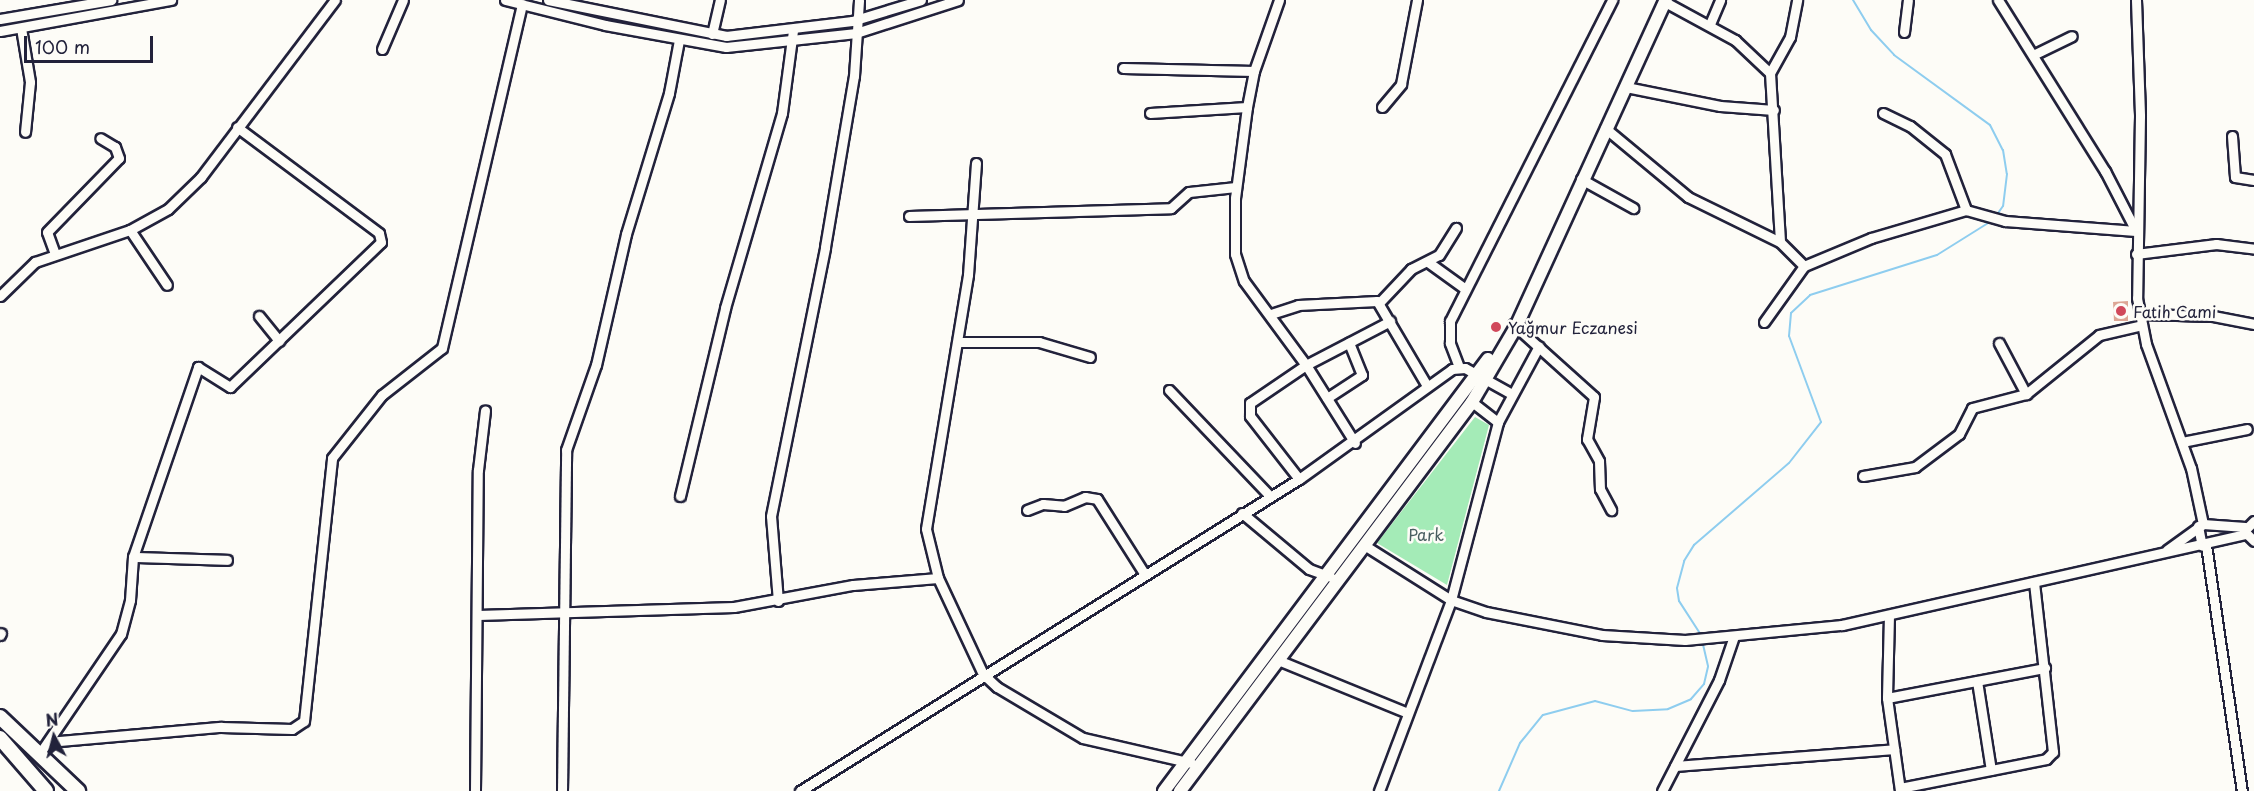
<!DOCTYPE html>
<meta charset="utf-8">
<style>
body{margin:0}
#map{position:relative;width:2254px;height:791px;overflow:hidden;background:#fdfcf7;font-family:"Playpen Sans",sans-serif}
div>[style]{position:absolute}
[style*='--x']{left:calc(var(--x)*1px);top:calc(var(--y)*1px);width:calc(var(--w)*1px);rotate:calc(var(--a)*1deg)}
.green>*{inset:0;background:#a4ebb7}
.stream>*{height:2px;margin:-1px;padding:0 1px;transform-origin:1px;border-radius:1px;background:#8ecdef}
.building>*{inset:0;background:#dda695}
.roads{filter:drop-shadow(2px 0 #22223b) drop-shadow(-2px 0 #22223b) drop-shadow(0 2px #22223b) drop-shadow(0 -2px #22223b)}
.minor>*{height:9px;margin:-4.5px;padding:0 4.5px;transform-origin:4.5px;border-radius:4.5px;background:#fdfcf7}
.major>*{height:12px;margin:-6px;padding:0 6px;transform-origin:6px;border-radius:6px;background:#fdfcf7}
.highway>*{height:14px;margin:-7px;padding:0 7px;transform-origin:7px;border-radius:7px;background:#fdfcf7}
.dots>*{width:16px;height:16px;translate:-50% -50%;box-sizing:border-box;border:3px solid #fdfcf7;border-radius:50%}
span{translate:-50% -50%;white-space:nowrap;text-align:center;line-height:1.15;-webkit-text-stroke:5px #fdfcf7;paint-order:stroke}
.poi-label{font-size:16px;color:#22223b}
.left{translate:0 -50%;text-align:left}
.park-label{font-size:16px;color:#495e60}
.north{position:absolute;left:24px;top:707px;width:60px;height:60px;-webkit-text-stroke:4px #fdfcf7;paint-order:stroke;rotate:353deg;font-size:16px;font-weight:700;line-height:24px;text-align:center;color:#22223b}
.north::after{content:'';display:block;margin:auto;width:21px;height:27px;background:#22223b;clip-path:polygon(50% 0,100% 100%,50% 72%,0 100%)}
.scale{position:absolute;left:24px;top:36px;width:129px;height:27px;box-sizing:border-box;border:3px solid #22223b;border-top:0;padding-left:8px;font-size:18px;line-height:21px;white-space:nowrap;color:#22223b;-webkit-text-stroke:4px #fdfcf7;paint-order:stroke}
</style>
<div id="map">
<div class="green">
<div style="clip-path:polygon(1475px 417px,1489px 425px,1447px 585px,1377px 543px)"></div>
</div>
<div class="stream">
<div style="--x:1853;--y:0;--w:35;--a:59"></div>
<div style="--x:1871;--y:30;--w:34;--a:47"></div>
<div style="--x:1894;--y:55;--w:119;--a:36.1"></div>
<div style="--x:1990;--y:125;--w:28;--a:63"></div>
<div style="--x:2003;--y:150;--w:24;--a:81"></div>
<div style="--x:2007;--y:174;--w:32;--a:97"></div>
<div style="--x:2003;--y:206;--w:12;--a:125"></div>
<div style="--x:1701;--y:635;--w:40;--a:-122.9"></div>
<div style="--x:1679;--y:601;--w:13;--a:-99"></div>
<div style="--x:1677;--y:588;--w:28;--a:-75"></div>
<div style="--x:1684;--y:561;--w:19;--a:-58"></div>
<div style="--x:1694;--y:545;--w:125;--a:-40.8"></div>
<div style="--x:1789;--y:463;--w:52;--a:-52"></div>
<div style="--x:1821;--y:422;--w:92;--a:-110.4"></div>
<div style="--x:1789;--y:336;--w:23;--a:-85"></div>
<div style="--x:1791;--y:313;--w:26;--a:-43"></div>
<div style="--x:1810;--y:295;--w:133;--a:-17.5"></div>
<div style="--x:1937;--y:255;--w:66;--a:-32"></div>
<div style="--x:1499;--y:791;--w:52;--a:-66.4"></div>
<div style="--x:1520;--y:743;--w:36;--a:-51"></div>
<div style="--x:1543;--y:715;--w:54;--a:-15.1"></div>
<div style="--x:1595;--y:701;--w:39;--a:15"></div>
<div style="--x:1633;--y:711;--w:35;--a:-3"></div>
<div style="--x:1668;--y:709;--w:25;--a:-23"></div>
<div style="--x:1691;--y:699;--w:20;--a:-49"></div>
<div style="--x:1704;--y:684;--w:18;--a:-77"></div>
<div style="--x:1708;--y:666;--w:27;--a:-103"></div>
</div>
<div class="building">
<div style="clip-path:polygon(2128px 301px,2128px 321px,2114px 321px,2113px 302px)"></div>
</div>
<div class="roads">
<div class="minor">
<div style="--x:505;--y:0;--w:103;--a:14"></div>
<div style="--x:605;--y:25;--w:123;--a:10.3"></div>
<div style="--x:726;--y:47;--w:131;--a:-6.1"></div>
<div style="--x:856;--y:33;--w:107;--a:-17.9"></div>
<div style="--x:548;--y:0;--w:182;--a:11.4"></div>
<div style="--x:726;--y:36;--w:127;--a:-6.8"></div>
<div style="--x:852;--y:21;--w:72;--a:-16.9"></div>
<div style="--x:1279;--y:0;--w:75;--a:109.4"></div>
<div style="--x:1254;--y:71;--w:37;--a:101"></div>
<div style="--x:1247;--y:107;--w:92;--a:97.5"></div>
<div style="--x:1235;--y:198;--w:56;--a:90"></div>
<div style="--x:1235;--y:254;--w:28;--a:72"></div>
<div style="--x:1244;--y:281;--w:104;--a:53.6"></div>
<div style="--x:1306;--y:365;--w:92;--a:57.9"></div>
<div style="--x:1998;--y:0;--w:202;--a:58"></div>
<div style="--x:2105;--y:171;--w:65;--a:62.7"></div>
<div style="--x:2136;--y:0;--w:116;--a:88"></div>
<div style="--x:2140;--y:116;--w:182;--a:90.9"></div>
<div style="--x:2137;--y:298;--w:47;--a:78.9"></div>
<div style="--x:2146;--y:344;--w:132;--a:70.1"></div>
<div style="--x:2191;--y:468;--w:57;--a:77.9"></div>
<div style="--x:1665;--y:2;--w:80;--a:28.5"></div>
<div style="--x:1735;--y:40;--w:48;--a:43.3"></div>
<div style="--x:1770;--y:73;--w:169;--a:86.6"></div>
<div style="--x:0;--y:19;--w:113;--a:-9.7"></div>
<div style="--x:1710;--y:24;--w:26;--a:-67"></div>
<div style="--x:21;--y:28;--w:55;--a:80.5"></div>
<div style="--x:30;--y:82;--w:50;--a:95.7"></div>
<div style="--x:0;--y:31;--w:174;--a:-10.3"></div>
<div style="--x:1904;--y:32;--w:32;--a:-83"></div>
<div style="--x:712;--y:34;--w:35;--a:-77"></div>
<div style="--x:382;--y:49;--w:53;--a:-66.8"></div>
<div style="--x:2033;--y:55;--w:43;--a:-26"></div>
<div style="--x:1123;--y:68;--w:131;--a:1.3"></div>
<div style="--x:1770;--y:73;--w:41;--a:-60.9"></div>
<div style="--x:1790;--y:37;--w:38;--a:-79"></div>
<div style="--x:1626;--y:87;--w:96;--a:11.4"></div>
<div style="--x:1720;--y:106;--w:54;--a:4.2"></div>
<div style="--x:1382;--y:107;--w:30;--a:-50"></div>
<div style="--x:1401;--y:84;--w:86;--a:-79.2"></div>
<div style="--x:1150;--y:113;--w:97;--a:-3.5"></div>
<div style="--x:1883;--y:113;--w:30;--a:26"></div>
<div style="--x:1910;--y:126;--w:45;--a:38.7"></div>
<div style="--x:1945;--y:154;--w:60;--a:69.4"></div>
<div style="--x:1605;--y:128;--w:108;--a:39.7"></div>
<div style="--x:1688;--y:197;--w:102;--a:26.1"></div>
<div style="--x:1780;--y:242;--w:34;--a:45"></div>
<div style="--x:2232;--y:136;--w:41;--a:85.8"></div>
<div style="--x:2235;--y:177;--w:19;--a:9"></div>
<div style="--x:976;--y:163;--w:112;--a:94.1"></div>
<div style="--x:968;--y:275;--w:257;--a:99.4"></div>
<div style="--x:926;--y:529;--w:50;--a:76.2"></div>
<div style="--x:938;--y:578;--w:106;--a:64.9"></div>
<div style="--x:983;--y:674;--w:19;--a:43"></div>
<div style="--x:997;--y:687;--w:100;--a:30.7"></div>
<div style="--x:1083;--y:738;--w:111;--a:13"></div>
<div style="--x:1581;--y:179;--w:60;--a:29.1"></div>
<div style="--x:909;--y:216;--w:262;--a:-1.7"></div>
<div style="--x:1171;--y:208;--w:24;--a:-42"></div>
<div style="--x:1189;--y:192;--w:47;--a:-6.1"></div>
<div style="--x:130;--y:230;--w:66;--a:56.1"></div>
<div style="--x:55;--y:254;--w:23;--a:-110"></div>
<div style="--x:47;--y:232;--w:103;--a:-45.8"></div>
<div style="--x:119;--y:158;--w:12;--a:-110"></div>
<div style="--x:115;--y:147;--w:17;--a:-149"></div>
<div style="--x:2136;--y:254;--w:81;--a:-7.1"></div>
<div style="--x:2216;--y:244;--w:38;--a:7"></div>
<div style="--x:1428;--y:262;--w:44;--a:35.8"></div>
<div style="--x:0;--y:296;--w:49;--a:-44.2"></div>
<div style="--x:35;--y:262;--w:100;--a:-18.6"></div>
<div style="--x:130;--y:230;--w:43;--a:-28.9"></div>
<div style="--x:168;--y:209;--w:46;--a:-44.1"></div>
<div style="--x:201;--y:177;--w:222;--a:-52.9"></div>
<div style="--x:1379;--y:303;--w:47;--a:-46.7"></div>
<div style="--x:1411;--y:269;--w:31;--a:-27"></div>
<div style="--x:1439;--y:255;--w:32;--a:-58"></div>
<div style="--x:1271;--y:314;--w:28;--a:-18"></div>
<div style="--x:1298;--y:305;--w:79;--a:-2.9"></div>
<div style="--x:1377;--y:301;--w:99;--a:59.5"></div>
<div style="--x:2140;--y:314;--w:73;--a:1.6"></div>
<div style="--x:2213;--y:316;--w:42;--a:11"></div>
<div style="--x:259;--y:316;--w:32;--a:51"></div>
<div style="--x:1764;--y:322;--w:69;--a:-54.5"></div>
<div style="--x:1804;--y:266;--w:73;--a:-22.7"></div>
<div style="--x:1871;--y:238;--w:99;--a:-16.4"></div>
<div style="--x:1966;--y:210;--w:41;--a:15.8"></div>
<div style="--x:2005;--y:221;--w:131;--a:4.4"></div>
<div style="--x:1513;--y:324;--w:109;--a:42"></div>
<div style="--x:1594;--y:397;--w:43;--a:99.5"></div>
<div style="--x:1587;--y:439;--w:25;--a:61"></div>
<div style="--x:1599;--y:461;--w:28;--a:88"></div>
<div style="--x:1600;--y:489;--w:24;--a:62"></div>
<div style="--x:958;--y:342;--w:81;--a:0"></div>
<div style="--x:1039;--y:342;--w:53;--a:16.4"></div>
<div style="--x:1999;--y:343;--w:58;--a:62.1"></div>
<div style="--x:1459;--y:367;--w:26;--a:-111"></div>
<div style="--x:1450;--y:343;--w:22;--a:-90"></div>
<div style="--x:1450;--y:321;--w:360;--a:-63.2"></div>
<div style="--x:1169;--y:390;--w:146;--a:46.4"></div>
<div style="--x:1327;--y:398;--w:42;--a:-33.3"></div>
<div style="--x:1362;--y:375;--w:35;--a:-112"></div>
<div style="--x:1472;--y:402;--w:33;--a:38"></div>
<div style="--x:2182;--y:442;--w:66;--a:-11.3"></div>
<div style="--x:1863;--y:476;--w:53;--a:-9.8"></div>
<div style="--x:1915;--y:467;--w:55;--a:-36.9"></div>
<div style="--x:1959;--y:434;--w:29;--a:-63"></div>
<div style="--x:1972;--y:408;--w:56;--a:-14.5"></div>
<div style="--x:2026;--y:394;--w:94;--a:-38.9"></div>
<div style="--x:2099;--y:335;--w:44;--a:-13.1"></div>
<div style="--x:1299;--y:479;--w:80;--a:-127.9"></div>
<div style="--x:1250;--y:416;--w:13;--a:-90"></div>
<div style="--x:1250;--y:403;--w:68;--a:-34.2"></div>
<div style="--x:1306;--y:365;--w:95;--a:-27.6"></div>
<div style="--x:680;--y:496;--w:193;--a:-76.5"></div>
<div style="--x:725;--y:308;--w:203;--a:-73.7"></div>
<div style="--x:782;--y:113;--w:83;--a:-82.4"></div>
<div style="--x:1027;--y:510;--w:17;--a:-21"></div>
<div style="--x:1043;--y:504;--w:21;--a:5"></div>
<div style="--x:1064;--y:506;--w:23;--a:-23"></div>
<div style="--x:1085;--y:497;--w:12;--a:9"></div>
<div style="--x:1097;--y:499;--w:88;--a:57.6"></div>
<div style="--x:1242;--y:513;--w:87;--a:39.9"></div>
<div style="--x:1309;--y:569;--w:23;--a:20"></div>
<div style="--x:2254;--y:521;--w:14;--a:135"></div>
<div style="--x:2244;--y:531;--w:14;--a:45"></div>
<div style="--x:2198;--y:526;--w:20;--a:79"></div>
<div style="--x:1364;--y:545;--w:103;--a:32.3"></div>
<div style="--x:1451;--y:600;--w:37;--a:19"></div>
<div style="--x:1486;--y:612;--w:118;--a:11.2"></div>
<div style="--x:1602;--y:635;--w:83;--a:3.4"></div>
<div style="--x:1685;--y:640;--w:158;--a:-5.5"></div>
<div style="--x:1842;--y:625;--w:413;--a:-12.7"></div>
<div style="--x:2206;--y:545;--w:249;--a:81.7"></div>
<div style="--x:2167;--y:550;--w:44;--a:-35.8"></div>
<div style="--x:2203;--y:524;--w:42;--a:4.1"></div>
<div style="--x:133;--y:557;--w:94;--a:1.8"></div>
<div style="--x:778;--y:601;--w:85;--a:-94.7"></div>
<div style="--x:771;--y:516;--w:274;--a:-78.6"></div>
<div style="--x:825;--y:247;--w:173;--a:-80.4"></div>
<div style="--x:854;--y:76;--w:76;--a:-86.2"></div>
<div style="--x:478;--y:615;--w:256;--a:-1.8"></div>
<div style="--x:734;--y:607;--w:121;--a:-10.5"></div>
<div style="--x:853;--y:585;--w:85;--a:-4.7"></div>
<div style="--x:1889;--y:615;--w:83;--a:91.4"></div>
<div style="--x:1887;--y:698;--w:94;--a:82"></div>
<div style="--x:0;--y:635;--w:2;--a:-63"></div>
<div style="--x:1278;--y:660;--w:140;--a:22.2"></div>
<div style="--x:1977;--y:681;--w:90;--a:81.1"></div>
<div style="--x:1887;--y:698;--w:161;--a:-10.8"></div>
<div style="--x:48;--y:742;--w:174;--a:-5"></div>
<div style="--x:221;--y:727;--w:71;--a:1.6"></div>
<div style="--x:292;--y:729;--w:14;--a:-34"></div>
<div style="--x:304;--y:721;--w:264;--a:-83.9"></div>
<div style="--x:332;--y:458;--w:80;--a:-51.6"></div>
<div style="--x:382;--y:395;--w:76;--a:-38.1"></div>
<div style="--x:442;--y:348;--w:353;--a:-76.9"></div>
<div style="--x:40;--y:753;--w:144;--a:-55.8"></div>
<div style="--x:121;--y:634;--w:35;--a:-75"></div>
<div style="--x:130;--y:600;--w:43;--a:-86"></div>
<div style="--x:133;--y:557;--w:201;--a:-71.1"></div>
<div style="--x:198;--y:367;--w:38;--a:32"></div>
<div style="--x:230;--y:387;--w:209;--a:-43.8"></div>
<div style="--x:381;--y:242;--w:9;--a:-103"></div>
<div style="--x:379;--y:233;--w:177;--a:-143.3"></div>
<div style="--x:1675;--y:766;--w:220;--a:-4.4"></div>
<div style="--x:1900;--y:788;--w:149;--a:-11.2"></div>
<div style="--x:2046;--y:759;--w:10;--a:-45"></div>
<div style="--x:2053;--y:752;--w:171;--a:-96.4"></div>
<div style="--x:475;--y:791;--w:321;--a:-89.5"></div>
<div style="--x:478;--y:470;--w:60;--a:-83.3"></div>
<div style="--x:562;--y:791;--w:341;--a:-89.3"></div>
<div style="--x:566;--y:450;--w:90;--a:-70.6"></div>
<div style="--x:596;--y:365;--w:134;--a:-77.1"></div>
<div style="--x:626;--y:234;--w:147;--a:-73"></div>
<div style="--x:669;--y:93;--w:54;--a:-79.3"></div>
<div style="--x:800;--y:791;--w:589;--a:-32.02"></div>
<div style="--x:1299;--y:479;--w:188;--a:-35.7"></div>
<div style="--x:1452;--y:369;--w:13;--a:-4"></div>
<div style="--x:1465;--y:368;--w:51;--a:29.1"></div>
<div style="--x:1379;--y:791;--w:204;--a:-69.3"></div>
<div style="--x:1451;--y:600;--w:184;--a:-75.2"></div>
<div style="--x:1498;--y:422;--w:86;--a:-61.7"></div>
<div style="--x:1662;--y:791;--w:125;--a:-62.8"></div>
<div style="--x:1719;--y:680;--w:46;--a:-71.2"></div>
</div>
<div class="major">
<div style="--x:1164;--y:791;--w:540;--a:-53.13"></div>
<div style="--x:1180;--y:791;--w:486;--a:-53.1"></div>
<div style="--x:1472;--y:402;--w:87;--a:-59.6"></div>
<div style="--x:1516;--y:327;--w:360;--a:-65.4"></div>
</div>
<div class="highway">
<div style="--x:0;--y:717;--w:108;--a:43.5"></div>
<div style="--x:0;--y:738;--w:70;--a:49"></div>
</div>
</div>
<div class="dots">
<div style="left:2121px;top:311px;background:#d1495b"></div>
<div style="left:1496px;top:327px;background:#d1495b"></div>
</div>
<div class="poi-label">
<span class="left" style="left:2133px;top:311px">Fatih Cami</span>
<span class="left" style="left:1508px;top:327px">Yağmur Eczanesi</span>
</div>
<div class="park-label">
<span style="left:1426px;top:534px">Park</span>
</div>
<div class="north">N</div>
<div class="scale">100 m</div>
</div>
